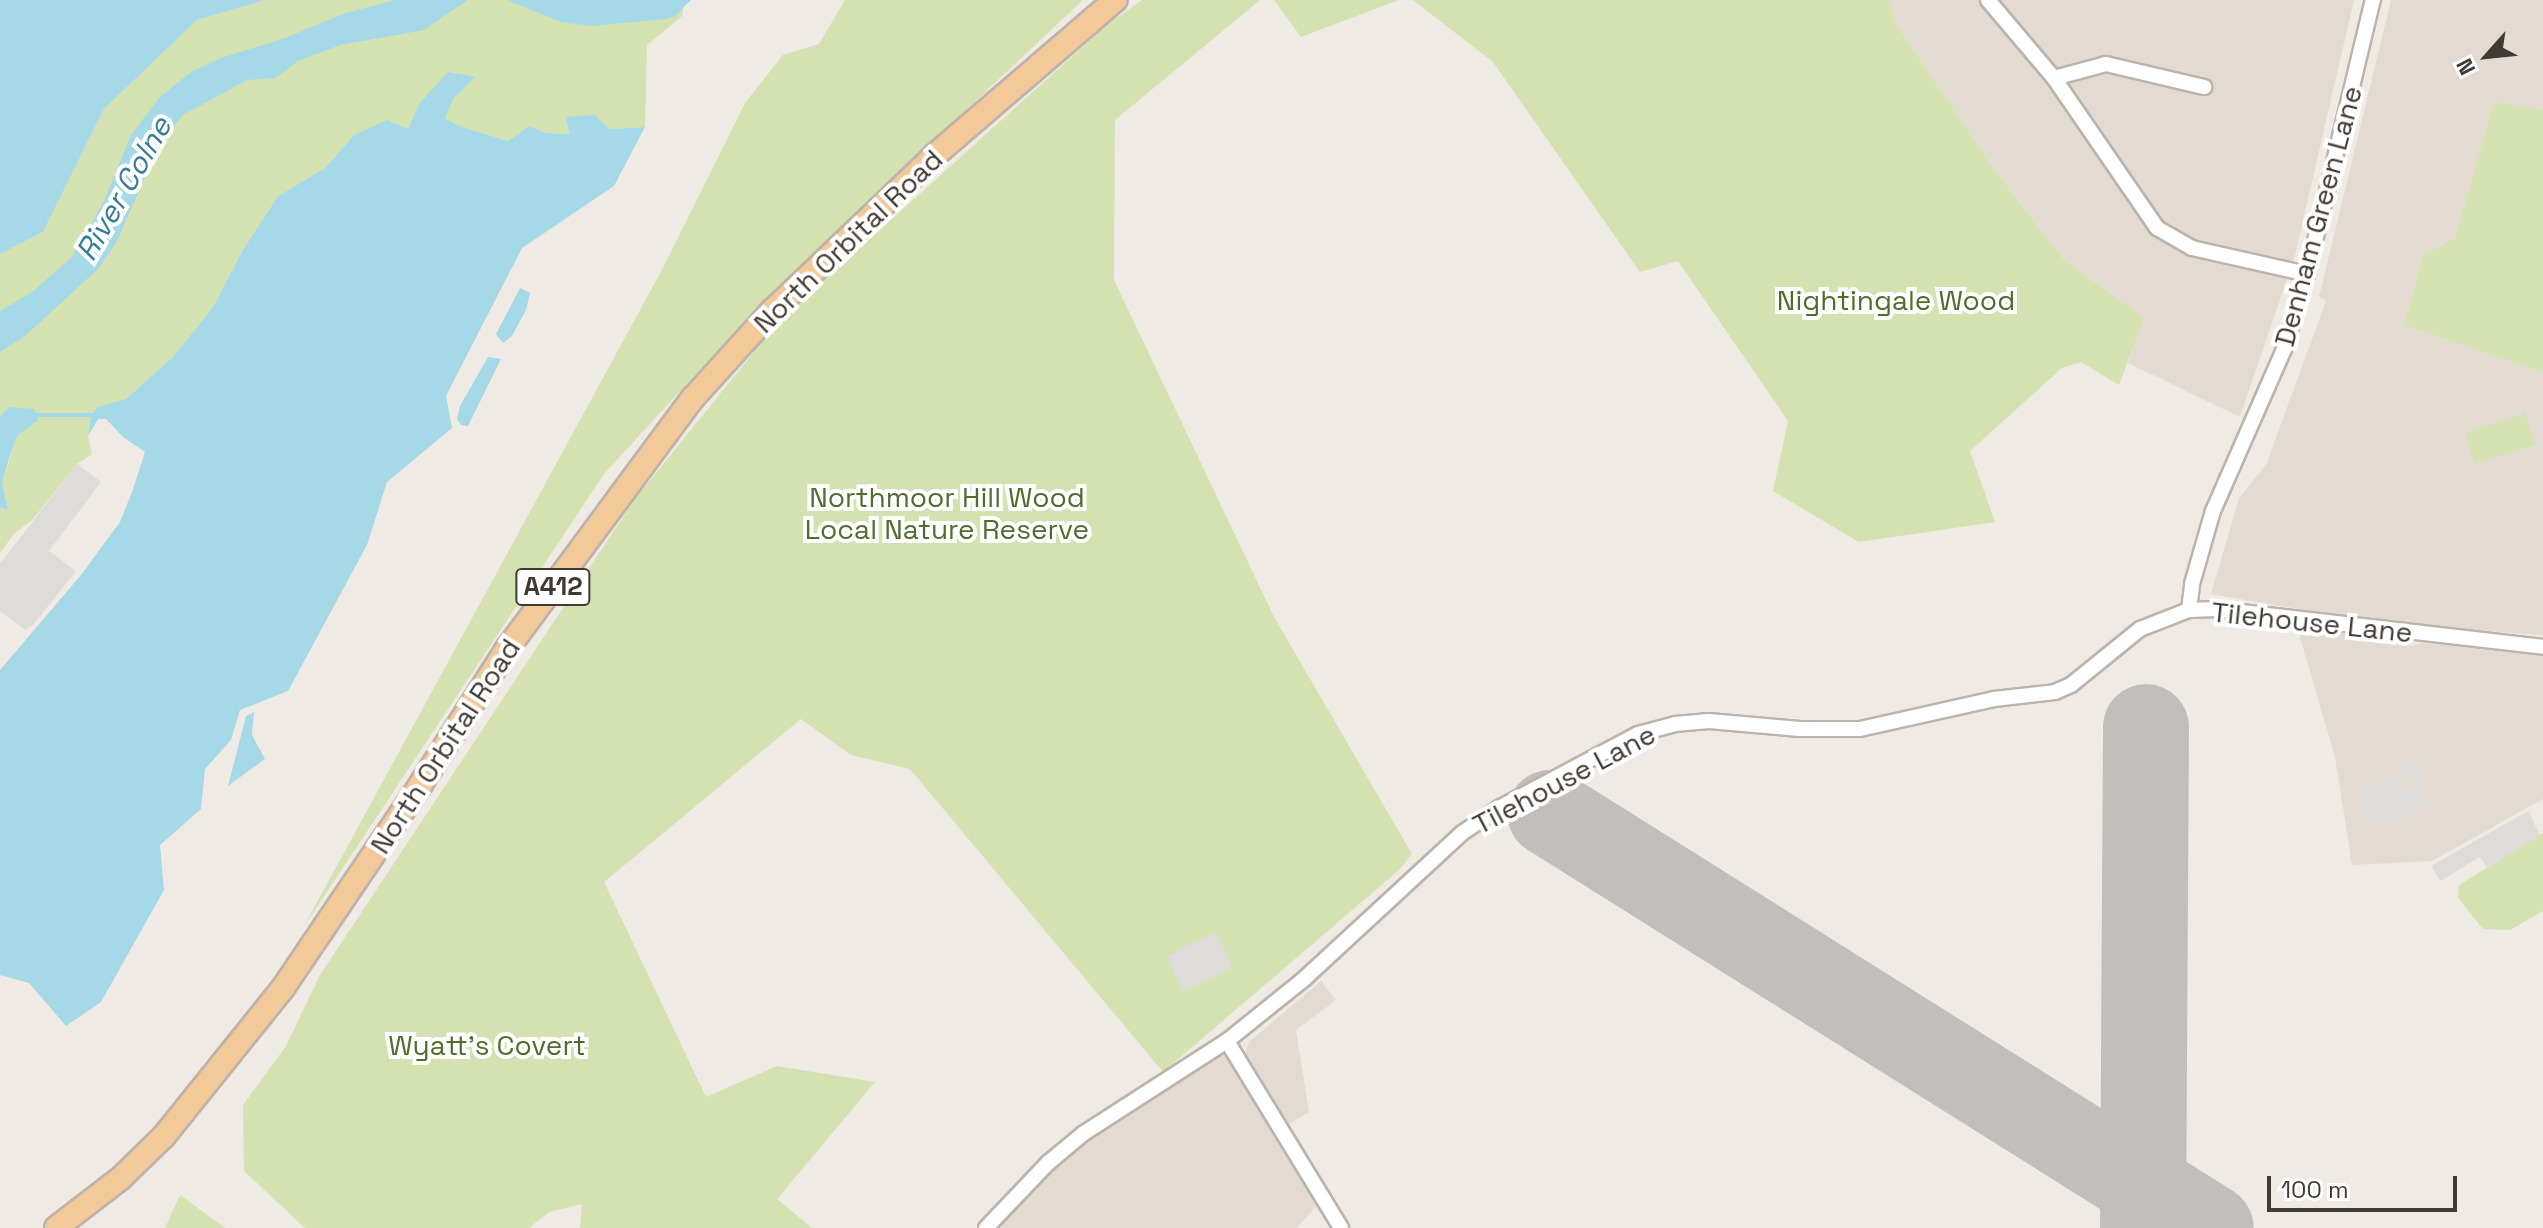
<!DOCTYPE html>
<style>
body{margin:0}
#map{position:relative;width:2543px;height:1228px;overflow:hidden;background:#f0eae4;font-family:"Space Grotesk",sans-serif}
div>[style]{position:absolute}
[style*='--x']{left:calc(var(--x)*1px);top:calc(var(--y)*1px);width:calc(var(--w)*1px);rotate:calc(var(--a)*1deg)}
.residential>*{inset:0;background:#e3dbd2}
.green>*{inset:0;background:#d4e1b0}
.parking>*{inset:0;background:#dedbd9}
.water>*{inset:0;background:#a5d9e8}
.stream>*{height:4px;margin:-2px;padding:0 2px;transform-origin:2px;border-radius:2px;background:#a5d9e8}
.runway>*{height:86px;margin:-43px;padding:0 43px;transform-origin:43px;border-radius:43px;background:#c2bebc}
.roads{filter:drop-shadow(2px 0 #bdb3aa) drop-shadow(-2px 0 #bdb3aa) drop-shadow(0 2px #bdb3aa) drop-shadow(0 -2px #bdb3aa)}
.street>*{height:14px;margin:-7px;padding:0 7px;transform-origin:7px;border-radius:7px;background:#fff}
.primary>*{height:22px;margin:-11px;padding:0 11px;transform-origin:11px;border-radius:11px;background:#f4c999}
span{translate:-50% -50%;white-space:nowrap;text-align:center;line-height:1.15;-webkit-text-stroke:8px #fff;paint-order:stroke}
.shield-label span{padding:2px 6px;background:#fff;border:2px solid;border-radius:6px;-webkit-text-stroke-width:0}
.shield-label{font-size:26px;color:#413a34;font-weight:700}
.street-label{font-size:28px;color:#413a34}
.park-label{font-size:28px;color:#516d2e}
.water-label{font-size:30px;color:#357d94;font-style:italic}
.north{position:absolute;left:2447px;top:16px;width:80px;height:80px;-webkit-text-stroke:6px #fff;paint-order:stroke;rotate:243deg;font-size:22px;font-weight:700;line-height:32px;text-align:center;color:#413a34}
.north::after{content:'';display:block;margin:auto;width:28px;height:36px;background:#413a34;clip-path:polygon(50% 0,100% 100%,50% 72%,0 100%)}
.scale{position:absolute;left:2267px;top:1176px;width:190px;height:36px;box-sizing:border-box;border:4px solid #413a34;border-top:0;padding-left:10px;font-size:24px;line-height:28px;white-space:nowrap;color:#413a34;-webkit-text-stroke:6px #fff;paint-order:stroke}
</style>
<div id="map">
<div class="residential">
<div style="clip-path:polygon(1888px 0,2354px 0,2295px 255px,2240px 417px,2128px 363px,2143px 318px,2064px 260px,1996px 172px,1898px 27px)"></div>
<div style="clip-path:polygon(2391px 0,2543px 0,2543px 110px,2494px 103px,2455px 238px,2423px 255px,2404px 325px,2543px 372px,2543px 635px,2381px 623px,2211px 594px,2239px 498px,2266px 465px,2326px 301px,2319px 297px)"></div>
<div style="clip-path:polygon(2297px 627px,2408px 640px,2411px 646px,2421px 643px,2543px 653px,2543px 799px,2432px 861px,2352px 865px,2335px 757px)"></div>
<div style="clip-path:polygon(1321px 981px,1336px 1000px,1296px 1030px,1309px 1112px,1284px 1127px,1246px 1060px,1246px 1049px,1250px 1041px)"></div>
<div style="clip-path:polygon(1225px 1049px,1317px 1205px,1297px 1228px,986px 1228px,1037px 1175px,1153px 1091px)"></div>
</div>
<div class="green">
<div style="clip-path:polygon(265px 0,682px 0,683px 9px,682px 16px,647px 45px,645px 127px,609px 129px,565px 118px,571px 134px,546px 133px,529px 126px,508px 141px,458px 126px,444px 117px,453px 99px,475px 77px,419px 104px,408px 129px,354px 135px,325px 168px,278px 196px,244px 248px,213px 307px,173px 357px,126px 399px,97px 407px,91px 415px,88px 436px,92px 454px,77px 464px,33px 519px,14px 534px,0 553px,0 508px,8px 510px,2px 482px,18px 435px,9px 407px,0 416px,0 254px,43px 232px,104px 109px,197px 20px)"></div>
<div style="clip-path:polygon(845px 0,1083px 0,759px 305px,604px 474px,303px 928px,664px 266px,745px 103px,783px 55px,819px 44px)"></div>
<div style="clip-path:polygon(1142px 0,1260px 0,1115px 120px,1114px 280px,1274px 617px,1412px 854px,1399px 870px,1163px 1072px,910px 769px,851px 755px,801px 719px,604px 882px,706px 1097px,777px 1066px,875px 1082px,777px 1199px,812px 1228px,580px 1228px,582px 1204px,549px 1212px,529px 1228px,305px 1228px,244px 1171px,243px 1105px,286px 1046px,320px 975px,635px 499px,779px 321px,1108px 24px)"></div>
<div style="clip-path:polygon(1274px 0,1399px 0,1301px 37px)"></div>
<div style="clip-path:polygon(1413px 0,1888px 0,1898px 27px,1996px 172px,2064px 260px,2144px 318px,2119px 385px,2081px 362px,2062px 368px,1970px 451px,1995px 522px,1859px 542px,1773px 491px,1788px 421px,1678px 261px,1640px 272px,1493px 62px)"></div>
<div style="clip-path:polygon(2494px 102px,2543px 110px,2543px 372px,2404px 325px,2423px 255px,2455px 238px)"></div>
<div style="clip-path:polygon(2525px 413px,2535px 445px,2474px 464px,2465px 433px)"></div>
<div style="clip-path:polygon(2543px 833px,2543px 911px,2510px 930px,2483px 929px,2458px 898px,2459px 885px)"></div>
<div style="clip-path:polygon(180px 1195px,225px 1228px,165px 1228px)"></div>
</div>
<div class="parking">
<div style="clip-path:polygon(77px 464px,101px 482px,49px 551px,76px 571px,32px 626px,25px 630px,0 611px,0 564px)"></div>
<div style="clip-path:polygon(2419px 759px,2428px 808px,2411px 809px,2411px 817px,2363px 824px,2356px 787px,2396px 778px,2398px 790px,2413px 787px,2411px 775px,2399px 777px,2397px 764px)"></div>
<div style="clip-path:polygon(2528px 811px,2540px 835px,2488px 868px,2480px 857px,2440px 881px,2431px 866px)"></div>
<div style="clip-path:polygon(1216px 932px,1233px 968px,1183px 991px,1167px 956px)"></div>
</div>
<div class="water">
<div style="clip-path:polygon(0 0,265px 0,197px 20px,104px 109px,43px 232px,0 254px)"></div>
<div style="clip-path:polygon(395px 0,468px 0,424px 30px,340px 45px,298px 61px,275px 78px,247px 80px,183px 115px,160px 143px,116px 243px,98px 269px,25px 336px,0 352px,0 311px,32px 292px,72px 257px,104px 201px,131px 135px,159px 98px,191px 72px,221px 58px,285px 38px,343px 14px)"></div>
<div style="clip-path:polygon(507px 0,691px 0,675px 16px,665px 19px,592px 26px,561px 22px)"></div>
<div style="clip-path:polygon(448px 72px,475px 77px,453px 99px,445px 118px,459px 126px,508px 141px,529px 126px,546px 133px,570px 134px,565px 117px,595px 115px,609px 129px,645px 127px,614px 186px,522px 248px,446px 396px,452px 428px,387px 482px,367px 545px,288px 691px,240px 710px,231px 740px,205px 769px,201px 809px,160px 845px,164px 890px,101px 1002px,66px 1026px,29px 983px,0 975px,0 670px,81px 575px,120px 522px,132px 492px,145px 452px,123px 437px,106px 419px,98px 419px,88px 436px,91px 415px,97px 407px,126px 399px,173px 357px,213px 307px,244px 248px,278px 196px,325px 168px,354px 135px,387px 120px,408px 129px,419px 104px)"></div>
<div style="clip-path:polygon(520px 288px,530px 293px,526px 310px,512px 336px,503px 343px,496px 334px)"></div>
<div style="clip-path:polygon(488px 357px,501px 359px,468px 426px,461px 425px,457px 419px,460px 406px)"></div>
<div style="clip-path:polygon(9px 407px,34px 409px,38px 420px,18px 435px,9px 459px,2px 482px,8px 510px,0 508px,0 416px)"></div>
<div style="clip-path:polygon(254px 712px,252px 735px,265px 759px,228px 786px,246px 716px)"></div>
</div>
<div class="stream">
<div style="--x:36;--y:415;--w:55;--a:0"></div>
</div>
<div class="runway">
<div style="--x:1550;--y:813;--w:780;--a:32.12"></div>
<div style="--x:2143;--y:1228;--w:501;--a:-89.66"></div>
</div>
<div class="roads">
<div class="street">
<div style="--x:1988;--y:0;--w:102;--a:49.8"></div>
<div style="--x:2054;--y:78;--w:182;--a:55.5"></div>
<div style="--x:2157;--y:228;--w:40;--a:29.7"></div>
<div style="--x:2192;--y:248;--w:118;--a:12.7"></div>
<div style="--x:2054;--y:78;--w:54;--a:-15.1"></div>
<div style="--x:2106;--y:64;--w:101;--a:13.2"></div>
<div style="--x:2189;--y:610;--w:26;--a:-83"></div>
<div style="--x:2192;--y:584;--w:76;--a:-74"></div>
<div style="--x:2213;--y:511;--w:179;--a:-66.3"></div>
<div style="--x:2285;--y:347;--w:76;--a:-73.2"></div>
<div style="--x:2307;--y:274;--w:282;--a:-76.5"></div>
<div style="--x:1227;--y:1041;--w:219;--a:58.6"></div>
<div style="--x:986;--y:1228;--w:90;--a:-46.4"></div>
<div style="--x:1048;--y:1163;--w:47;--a:-39.8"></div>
<div style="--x:1084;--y:1133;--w:170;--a:-32.8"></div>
<div style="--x:1227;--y:1041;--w:99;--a:-38.8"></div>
<div style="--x:1304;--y:979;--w:215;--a:-42.7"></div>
<div style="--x:1462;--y:833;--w:45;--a:-34"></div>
<div style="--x:1499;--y:808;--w:157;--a:-28"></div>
<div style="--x:1638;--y:734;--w:38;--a:-15"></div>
<div style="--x:1675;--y:724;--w:34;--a:-5"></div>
<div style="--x:1709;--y:721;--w:91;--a:5"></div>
<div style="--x:1800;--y:729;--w:60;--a:0"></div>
<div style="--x:1860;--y:729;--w:137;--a:-12.6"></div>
<div style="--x:1994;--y:699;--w:61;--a:-6.5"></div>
<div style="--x:2055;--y:692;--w:17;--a:-24"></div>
<div style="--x:2071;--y:685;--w:89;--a:-39.1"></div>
<div style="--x:2140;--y:629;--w:53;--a:-21.2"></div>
<div style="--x:2189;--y:610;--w:27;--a:-2"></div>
<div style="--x:2216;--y:609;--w:329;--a:6.6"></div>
</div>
<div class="primary">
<div style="--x:56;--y:1228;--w:82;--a:-37.6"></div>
<div style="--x:121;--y:1178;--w:60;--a:-44.3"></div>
<div style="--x:164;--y:1136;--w:190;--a:-51.2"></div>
<div style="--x:283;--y:988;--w:246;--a:-55.9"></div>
<div style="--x:421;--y:784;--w:160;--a:-57.5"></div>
<div style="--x:507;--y:649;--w:312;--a:-53.5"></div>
<div style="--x:693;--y:398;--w:118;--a:-47.8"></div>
<div style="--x:772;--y:311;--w:226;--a:-43.7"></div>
<div style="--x:935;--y:155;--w:238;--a:-40.7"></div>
</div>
</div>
<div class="shield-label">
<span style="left:553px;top:587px">A412</span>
</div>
<div class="street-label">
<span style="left:2318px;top:216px;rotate:-75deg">Denham Green Lane</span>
<span style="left:848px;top:241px;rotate:-44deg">North Orbital Road</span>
<span style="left:2312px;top:622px;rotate:6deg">Tilehouse Lane</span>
<span style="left:445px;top:746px;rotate:-57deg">North Orbital Road</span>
<span style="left:1564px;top:779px;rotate:-28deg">Tilehouse Lane</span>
</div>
<div class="park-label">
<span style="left:1896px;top:300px">Nightingale Wood</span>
<span style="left:947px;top:513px">Northmoor Hill Wood<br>Local Nature Reserve</span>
<span style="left:487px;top:1045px">Wyatt's Covert</span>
</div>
<div class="water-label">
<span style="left:124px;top:189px;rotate:-60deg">River Colne</span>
</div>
<div class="north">N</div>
<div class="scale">100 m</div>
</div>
